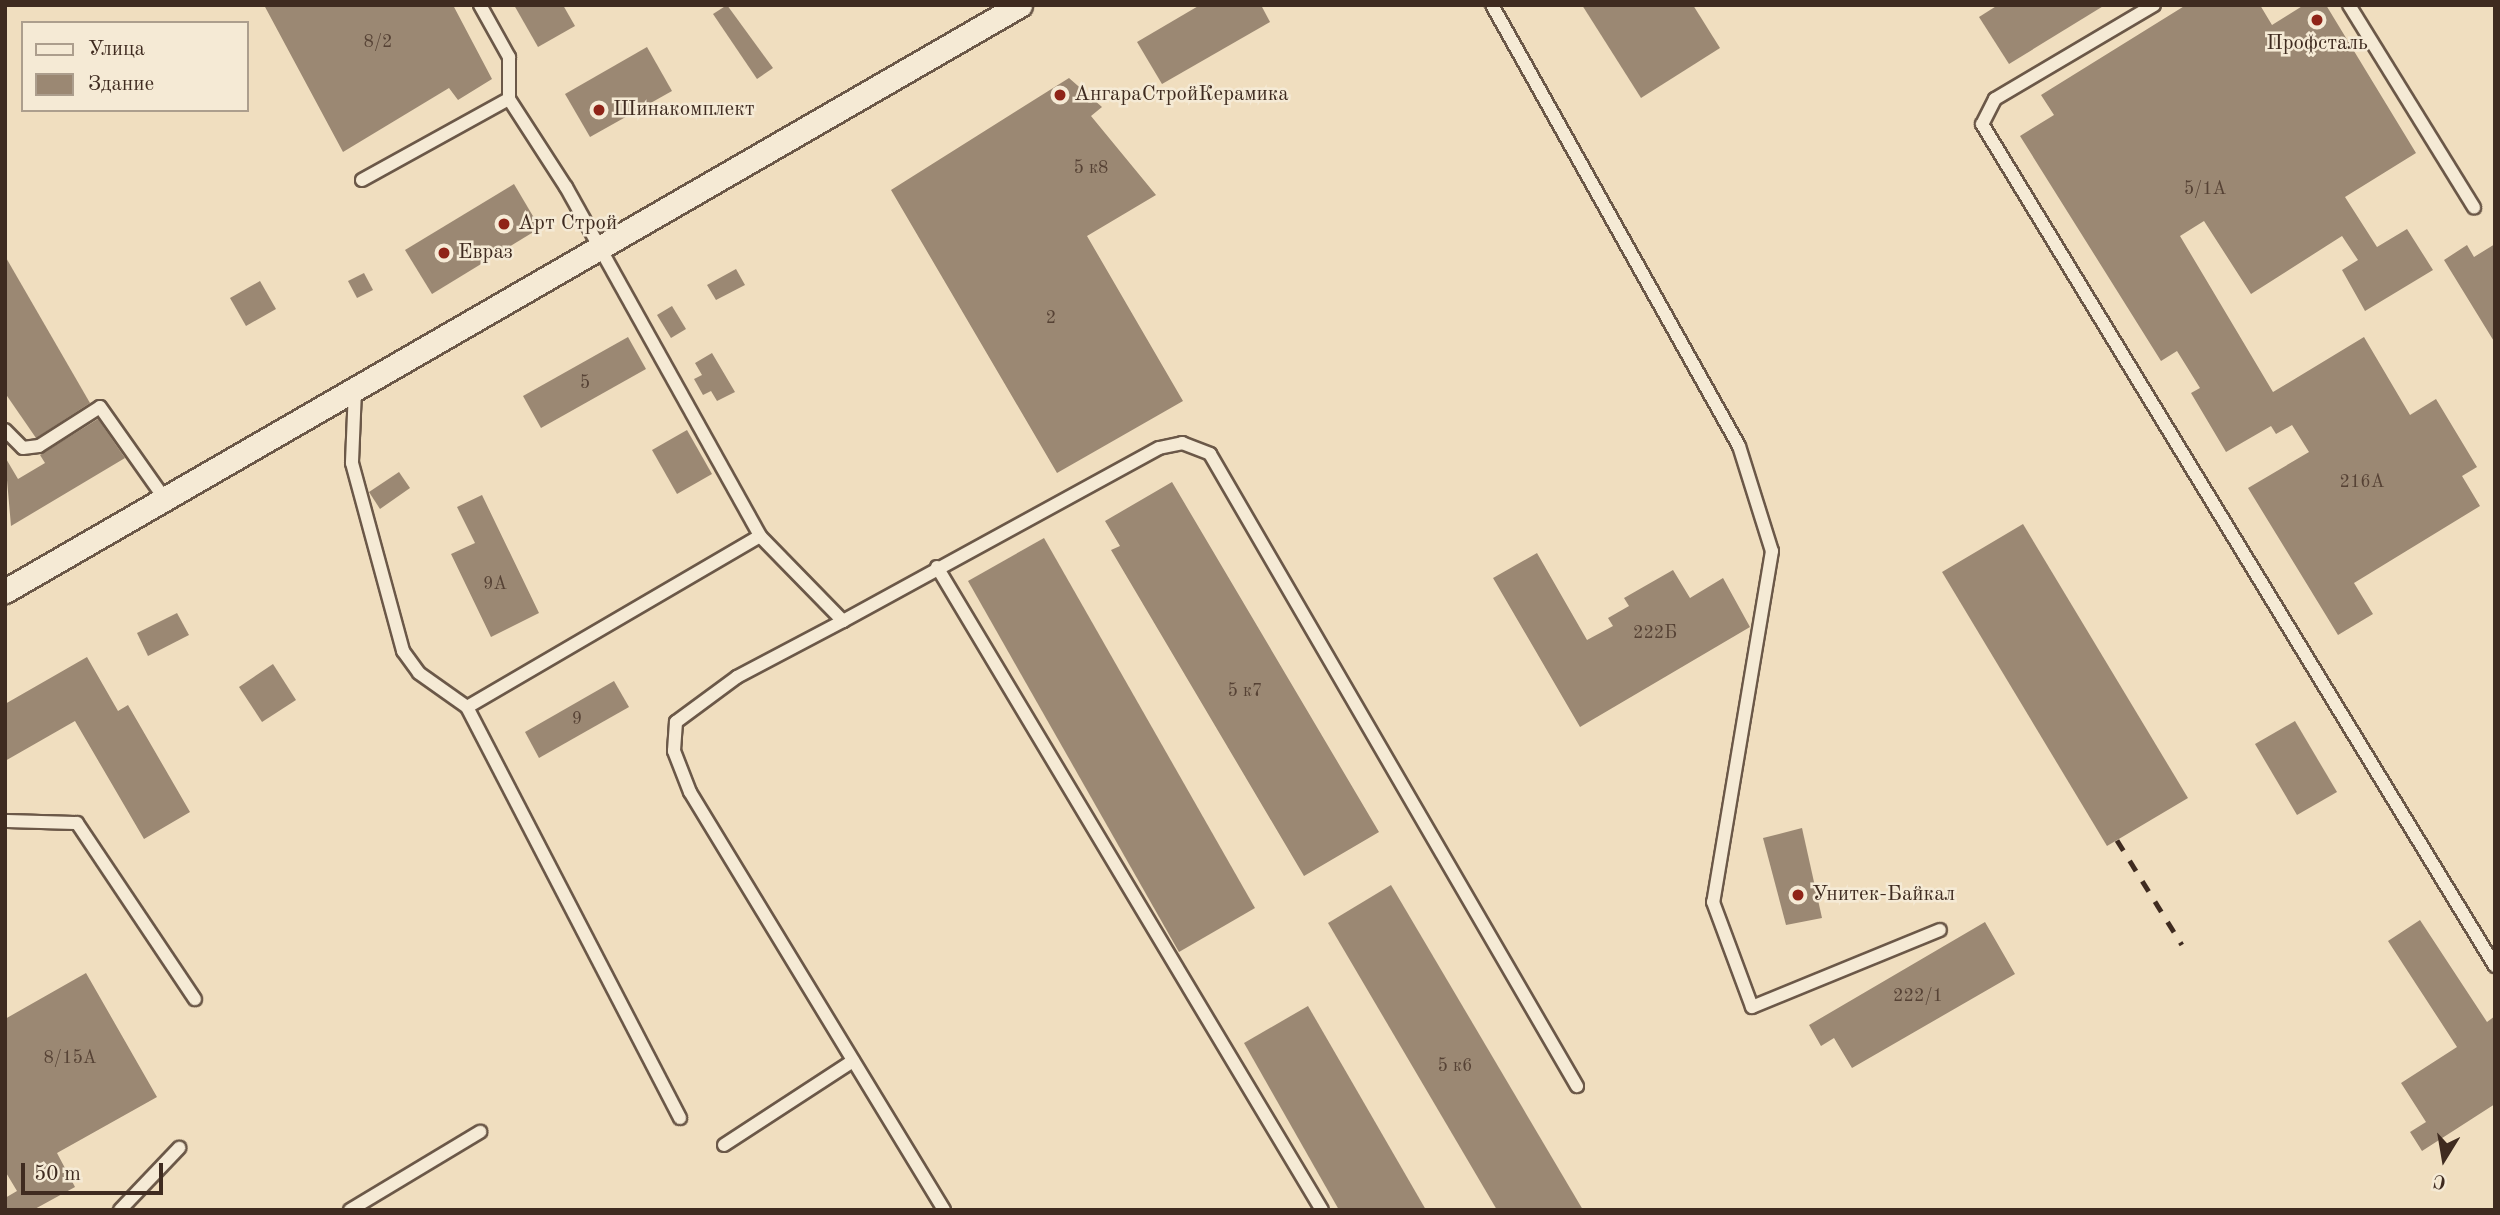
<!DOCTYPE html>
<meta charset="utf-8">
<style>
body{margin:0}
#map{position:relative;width:2500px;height:1215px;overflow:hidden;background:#f0debf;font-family:"Old Standard TT",serif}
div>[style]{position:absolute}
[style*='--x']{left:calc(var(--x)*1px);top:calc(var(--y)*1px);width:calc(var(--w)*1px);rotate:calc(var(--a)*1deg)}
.building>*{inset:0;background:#9b8873}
.roads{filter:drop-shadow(2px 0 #6b5848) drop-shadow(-2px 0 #6b5848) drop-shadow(0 2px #6b5848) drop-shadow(0 -2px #6b5848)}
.lane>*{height:12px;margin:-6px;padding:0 6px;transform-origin:6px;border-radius:6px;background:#f5ead5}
.street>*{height:23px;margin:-11.5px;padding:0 11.5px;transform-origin:11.5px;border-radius:11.5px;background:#f5ead5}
.rail>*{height:5px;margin-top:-2.5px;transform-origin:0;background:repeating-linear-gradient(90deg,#3f2b20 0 12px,transparent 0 24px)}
.dots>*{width:19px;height:19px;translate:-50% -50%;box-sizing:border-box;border:4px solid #f5ead5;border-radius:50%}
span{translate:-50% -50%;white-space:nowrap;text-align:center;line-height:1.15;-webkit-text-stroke:5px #f5ead5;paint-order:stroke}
.number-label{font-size:18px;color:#564235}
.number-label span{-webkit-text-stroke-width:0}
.poi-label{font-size:21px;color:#3f2b20}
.left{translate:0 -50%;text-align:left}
.frame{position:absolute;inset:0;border:7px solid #3f2b20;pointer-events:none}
.legend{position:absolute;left:21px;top:21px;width:228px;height:91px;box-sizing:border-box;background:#f5ead5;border:2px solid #ac9e8d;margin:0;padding:9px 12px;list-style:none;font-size:21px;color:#3f2b20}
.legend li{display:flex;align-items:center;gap:14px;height:35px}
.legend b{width:35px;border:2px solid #ac9e8d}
.north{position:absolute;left:2409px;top:1124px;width:70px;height:70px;-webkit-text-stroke:5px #f5ead5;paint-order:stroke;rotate:191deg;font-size:19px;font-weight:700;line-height:28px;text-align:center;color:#3f2b20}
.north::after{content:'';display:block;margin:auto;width:24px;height:32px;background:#3f2b20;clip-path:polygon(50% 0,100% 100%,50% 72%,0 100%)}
.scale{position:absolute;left:21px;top:1163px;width:142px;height:32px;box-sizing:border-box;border:4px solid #3f2b20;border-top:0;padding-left:9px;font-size:21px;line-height:24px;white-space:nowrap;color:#3f2b20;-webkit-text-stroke:5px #f5ead5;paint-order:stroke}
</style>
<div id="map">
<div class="building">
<div style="clip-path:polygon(264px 5px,453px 5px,492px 79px,458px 100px,449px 88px,343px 152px)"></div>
<div style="clip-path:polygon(514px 5px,563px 5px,575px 26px,538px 47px)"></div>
<div style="clip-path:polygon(727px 5px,773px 68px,757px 79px,713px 14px)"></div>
<div style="clip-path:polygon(1200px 5px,1261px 5px,1270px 22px,1162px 84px,1137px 42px)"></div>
<div style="clip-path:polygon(1582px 5px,1693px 5px,1720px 48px,1641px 98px)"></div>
<div style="clip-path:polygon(1998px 5px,2105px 5px,2009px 64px,1979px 17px)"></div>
<div style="clip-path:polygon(2186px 5px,2260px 5px,2272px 25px,2304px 5px,2326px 5px,2416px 153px,2345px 197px,2377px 247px,2407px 229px,2433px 270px,2365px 311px,2342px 270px,2358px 260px,2342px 236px,2251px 294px,2204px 221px,2180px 236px,2273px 392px,2364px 337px,2410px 415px,2436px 399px,2477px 467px,2462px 476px,2480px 506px,2354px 583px,2373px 614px,2338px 635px,2248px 488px,2309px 452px,2292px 425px,2276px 434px,2271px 426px,2226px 452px,2191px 393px,2200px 388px,2177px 351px,2161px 361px,2020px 136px,2054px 115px,2041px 95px)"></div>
<div style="clip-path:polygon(647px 47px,672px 91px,590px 137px,565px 94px)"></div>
<div style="clip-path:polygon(1069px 78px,1102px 107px,1091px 116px,1156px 195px,1087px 236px,1183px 401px,1057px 473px,891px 190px)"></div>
<div style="clip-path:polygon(514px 184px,540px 228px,432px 294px,405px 250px)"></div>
<div style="clip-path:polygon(2495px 244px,2495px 343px,2444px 260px,2467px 245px,2474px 257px)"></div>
<div style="clip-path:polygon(5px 256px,90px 403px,36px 438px,5px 393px)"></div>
<div style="clip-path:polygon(736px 269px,745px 285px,716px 300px,707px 285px)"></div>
<div style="clip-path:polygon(364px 273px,373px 290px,357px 298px,348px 281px)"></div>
<div style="clip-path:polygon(260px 281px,276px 309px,246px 326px,230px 298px)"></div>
<div style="clip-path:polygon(672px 306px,686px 329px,671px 338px,657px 315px)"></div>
<div style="clip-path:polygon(628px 337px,646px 369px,541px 428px,523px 396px)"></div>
<div style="clip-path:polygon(712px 353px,735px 392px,717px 401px,711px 391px,703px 395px,694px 379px,702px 375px,695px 363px)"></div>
<div style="clip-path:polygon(98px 419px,125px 458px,11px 526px,5px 457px,18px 479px,45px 463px,40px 455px)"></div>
<div style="clip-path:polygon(687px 430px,712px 474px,677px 494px,652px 450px)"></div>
<div style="clip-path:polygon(399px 472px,410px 488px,380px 509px,369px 492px)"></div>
<div style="clip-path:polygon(1172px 482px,1379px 832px,1304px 876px,1111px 550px,1120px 546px,1105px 521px)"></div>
<div style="clip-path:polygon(482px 495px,539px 613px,491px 637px,451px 554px,475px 543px,457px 507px)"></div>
<div style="clip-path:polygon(2023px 524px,2188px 798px,2107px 846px,1942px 572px)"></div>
<div style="clip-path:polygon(1044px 538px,1255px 908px,1179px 952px,968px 581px)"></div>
<div style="clip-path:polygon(1537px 553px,1587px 640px,1613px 626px,1608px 618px,1629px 606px,1624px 598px,1673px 570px,1690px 598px,1723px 578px,1750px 627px,1580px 727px,1493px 578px)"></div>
<div style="clip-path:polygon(177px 613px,189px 635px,148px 656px,137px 633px)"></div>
<div style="clip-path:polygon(87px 657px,118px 711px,128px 705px,190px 812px,144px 839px,75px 721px,5px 761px,5px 704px)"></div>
<div style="clip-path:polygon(273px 664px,296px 700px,262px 722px,239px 687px)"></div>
<div style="clip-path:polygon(614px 681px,629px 707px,539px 758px,525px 732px)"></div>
<div style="clip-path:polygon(2295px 721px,2337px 792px,2297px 815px,2255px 744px)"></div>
<div style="clip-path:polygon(1802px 828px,1822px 918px,1786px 925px,1763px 838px)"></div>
<div style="clip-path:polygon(1391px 885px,1583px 1210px,1497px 1210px,1328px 923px)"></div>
<div style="clip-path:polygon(2420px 920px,2487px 1022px,2495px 1016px,2495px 1104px,2422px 1151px,2410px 1132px,2426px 1122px,2401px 1083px,2457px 1047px,2388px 941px)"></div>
<div style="clip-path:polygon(1985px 922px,2015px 974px,1852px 1068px,1834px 1038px,1821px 1046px,1809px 1025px)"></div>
<div style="clip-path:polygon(86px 973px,157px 1097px,57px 1153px,75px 1187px,33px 1210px,5px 1210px,5px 1198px,17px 1191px,5px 1171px,5px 1019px)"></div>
<div style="clip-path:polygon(1308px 1006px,1426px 1210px,1339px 1210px,1244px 1043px)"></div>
</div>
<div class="roads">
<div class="lane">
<div style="--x:480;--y:5;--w:60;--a:60.9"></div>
<div style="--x:509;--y:57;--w:42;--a:90"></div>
<div style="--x:509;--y:99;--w:105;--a:57.1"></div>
<div style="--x:566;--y:187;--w:399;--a:60.9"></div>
<div style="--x:760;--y:536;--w:339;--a:149.7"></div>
<div style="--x:467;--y:707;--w:463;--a:62.6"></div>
<div style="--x:1492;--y:5;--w:505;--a:60.75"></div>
<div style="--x:1739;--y:446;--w:110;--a:72.6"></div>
<div style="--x:1772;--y:551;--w:356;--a:99.5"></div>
<div style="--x:1713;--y:902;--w:112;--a:69.6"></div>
<div style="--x:1752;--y:1007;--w:203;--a:-22.3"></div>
<div style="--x:2154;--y:5;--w:185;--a:149.4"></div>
<div style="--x:1995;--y:99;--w:28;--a:117"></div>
<div style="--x:1982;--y:124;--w:986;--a:58.65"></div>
<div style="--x:2349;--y:5;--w:238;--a:58.3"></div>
<div style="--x:362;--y:180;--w:168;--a:-28.9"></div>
<div style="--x:355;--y:390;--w:73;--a:92.4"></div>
<div style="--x:352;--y:463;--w:195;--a:74.8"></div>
<div style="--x:403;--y:651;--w:27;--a:54"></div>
<div style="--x:419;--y:673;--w:59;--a:35.3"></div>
<div style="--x:5;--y:430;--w:25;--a:45"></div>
<div style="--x:23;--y:448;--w:16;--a:-7"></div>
<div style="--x:39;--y:446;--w:72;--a:-32.6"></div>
<div style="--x:100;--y:407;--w:113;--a:54.8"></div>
<div style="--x:760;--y:536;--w:119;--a:45.7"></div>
<div style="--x:843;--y:621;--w:360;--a:-28.7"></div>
<div style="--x:1159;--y:448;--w:24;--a:-12"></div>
<div style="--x:1182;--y:443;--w:30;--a:21"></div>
<div style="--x:1210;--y:454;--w:731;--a:59.86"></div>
<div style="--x:937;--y:567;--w:749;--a:59.09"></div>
<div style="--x:843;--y:621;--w:120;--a:152.2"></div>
<div style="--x:737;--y:677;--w:76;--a:143.6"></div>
<div style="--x:676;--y:722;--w:29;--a:94"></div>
<div style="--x:674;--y:751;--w:44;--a:68.7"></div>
<div style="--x:690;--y:792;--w:489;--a:58.7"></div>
<div style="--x:5;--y:821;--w:72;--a:1.6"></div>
<div style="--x:77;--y:823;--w:212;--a:56.2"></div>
<div style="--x:724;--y:1145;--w:154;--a:-33.1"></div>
<div style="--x:120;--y:1210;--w:86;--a:-46.4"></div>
<div style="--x:350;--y:1210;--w:152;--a:-31"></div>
</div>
<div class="street">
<div style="--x:5;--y:591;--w:1172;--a:-30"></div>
</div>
</div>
<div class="rail">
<div style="--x:2117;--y:840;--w:123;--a:58.2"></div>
</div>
<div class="dots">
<div style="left:2317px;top:20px;background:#8f2418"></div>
<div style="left:1060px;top:95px;background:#8f2418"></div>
<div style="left:599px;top:110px;background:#8f2418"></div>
<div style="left:504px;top:224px;background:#8f2418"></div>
<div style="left:444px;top:253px;background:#8f2418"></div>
<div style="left:1798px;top:895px;background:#8f2418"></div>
</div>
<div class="number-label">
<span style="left:378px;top:42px">8/2</span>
<span style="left:1091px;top:168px">5 к8</span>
<span style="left:2205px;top:189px">5/1А</span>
<span style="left:1051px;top:318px">2</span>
<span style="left:585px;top:383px">5</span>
<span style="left:2362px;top:482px">216А</span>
<span style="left:495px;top:584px">9А</span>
<span style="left:1655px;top:633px">222Б</span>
<span style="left:1245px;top:691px">5 к7</span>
<span style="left:577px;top:719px">9</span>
<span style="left:1918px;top:996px">222/1</span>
<span style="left:70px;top:1058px">8/15А</span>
<span style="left:1455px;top:1066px">5 к6</span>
</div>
<div class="poi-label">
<span style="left:2317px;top:44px">Профсталь</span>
<span class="left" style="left:1074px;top:95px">АнгараСтройКерамика</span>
<span class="left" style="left:613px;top:110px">Шинакомплект</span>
<span class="left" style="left:518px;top:224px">Арт Строй</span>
<span class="left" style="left:458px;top:253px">Евраз</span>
<span class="left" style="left:1812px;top:895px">Унитек-Байкал</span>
</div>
<div class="frame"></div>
<ul class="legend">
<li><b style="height:9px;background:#f5ead5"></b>Улица</li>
<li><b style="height:19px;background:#9b8873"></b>Здание</li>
</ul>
<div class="north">С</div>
<div class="scale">50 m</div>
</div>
